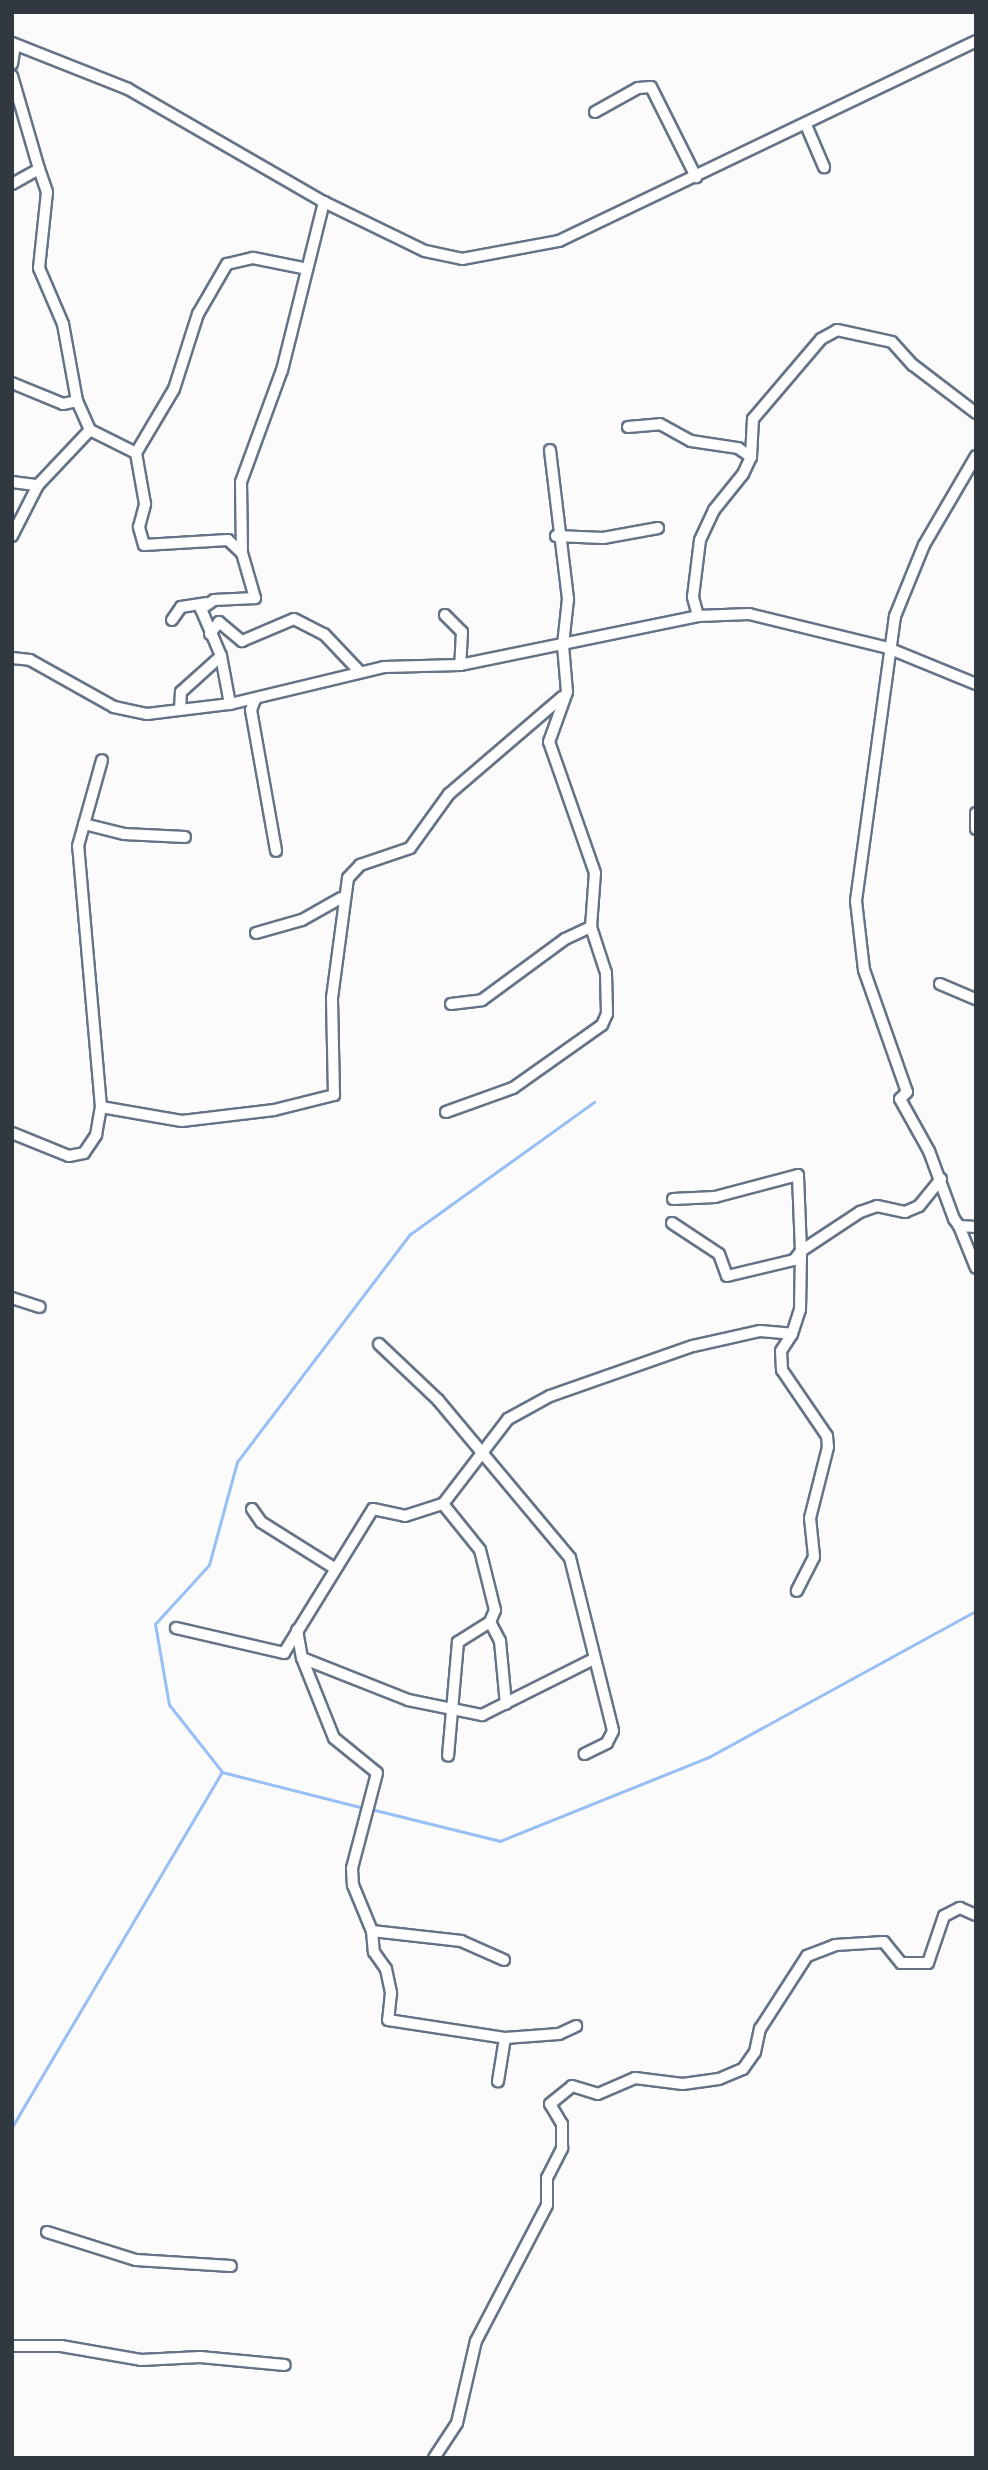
<!DOCTYPE html>
<style>
body{margin:0}
#map{position:relative;width:988px;height:2470px;overflow:hidden;background:#fbfbfb;font-family:Arial,sans-serif}
div>[style]{position:absolute}
[style*='--x']{left:calc(var(--x)*1px);top:calc(var(--y)*1px);width:calc(var(--w)*1px);rotate:calc(var(--a)*1deg)}
.stream>*{height:2.5px;margin:-1.25px;padding:0 1.25px;transform-origin:1.25px;border-radius:1.25px;background:#97bff6}
.roads{filter:drop-shadow(2px 0 #657387) drop-shadow(-2px 0 #657387) drop-shadow(0 2px #657387) drop-shadow(0 -2px #657387)}
.minor>*{height:10px;margin:-5px;padding:0 5px;transform-origin:5px;border-radius:5px;background:#fff}
span{translate:-50% -50%;white-space:nowrap;text-align:center;line-height:1.15;-webkit-text-stroke:6px #fbfbfb;paint-order:stroke}
.frame{position:absolute;inset:0;border:14px solid #313840;pointer-events:none}
</style>
<div id="map">
<div class="stream">
<div style="--x:222;--y:1772;--w:146;--a:14.2"></div>
<div style="--x:371;--y:1809;--w:133;--a:13.9"></div>
<div style="--x:500;--y:1841;--w:225;--a:-21.9"></div>
<div style="--x:709;--y:1757;--w:304;--a:-28.7"></div>
<div style="--x:12;--y:2127;--w:412;--a:-59.4"></div>
<div style="--x:222;--y:1772;--w:85;--a:-128.3"></div>
<div style="--x:169;--y:1705;--w:82;--a:-99.8"></div>
<div style="--x:155;--y:1624;--w:80;--a:-47.5"></div>
<div style="--x:209;--y:1565;--w:107;--a:-74.8"></div>
<div style="--x:237;--y:1462;--w:285;--a:-52.8"></div>
<div style="--x:409;--y:1235;--w:228;--a:-35.7"></div>
</div>
<div class="roads">
<div class="minor">
<div style="--x:12;--y:43;--w:125;--a:21.6"></div>
<div style="--x:128;--y:89;--w:226;--a:30"></div>
<div style="--x:324;--y:202;--w:112;--a:25.9"></div>
<div style="--x:425;--y:251;--w:38;--a:12"></div>
<div style="--x:462;--y:259;--w:99;--a:-10.5"></div>
<div style="--x:559;--y:241;--w:462;--a:-25.6"></div>
<div style="--x:12;--y:64;--w:19;--a:-81"></div>
<div style="--x:12;--y:76;--w:97;--a:73.8"></div>
<div style="--x:39;--y:169;--w:31;--a:151"></div>
<div style="--x:595;--y:112;--w:49;--a:-29.2"></div>
<div style="--x:638;--y:88;--w:13;--a:-4"></div>
<div style="--x:651;--y:87;--w:101;--a:63.4"></div>
<div style="--x:806;--y:125;--w:46;--a:66.8"></div>
<div style="--x:324;--y:202;--w:173;--a:104"></div>
<div style="--x:282;--y:370;--w:119;--a:110.1"></div>
<div style="--x:241;--y:482;--w:71;--a:89.2"></div>
<div style="--x:242;--y:553;--w:47;--a:73.9"></div>
<div style="--x:255;--y:598;--w:41;--a:177.2"></div>
<div style="--x:214;--y:600;--w:16;--a:145"></div>
<div style="--x:201;--y:609;--w:51;--a:66.9"></div>
<div style="--x:221;--y:656;--w:49;--a:79.4"></div>
<div style="--x:230;--y:704;--w:158;--a:-13.5"></div>
<div style="--x:384;--y:667;--w:76;--a:-1.5"></div>
<div style="--x:460;--y:665;--w:243;--a:-11.6"></div>
<div style="--x:698;--y:616;--w:51;--a:-2.2"></div>
<div style="--x:749;--y:614;--w:143;--a:13.7"></div>
<div style="--x:888;--y:648;--w:95;--a:22.2"></div>
<div style="--x:12;--y:383;--w:55;--a:22.4"></div>
<div style="--x:63;--y:404;--w:14;--a:-12"></div>
<div style="--x:77;--y:401;--w:78;--a:-100.3"></div>
<div style="--x:63;--y:324;--w:61;--a:-113.2"></div>
<div style="--x:39;--y:268;--w:76;--a:-84"></div>
<div style="--x:47;--y:192;--w:24;--a:-109"></div>
<div style="--x:628;--y:427;--w:32;--a:-5"></div>
<div style="--x:660;--y:424;--w:35;--a:29"></div>
<div style="--x:691;--y:441;--w:48;--a:8.5"></div>
<div style="--x:738;--y:448;--w:16;--a:35"></div>
<div style="--x:90;--y:430;--w:51;--a:26.6"></div>
<div style="--x:976;--y:456;--w:103;--a:120.3"></div>
<div style="--x:924;--y:545;--w:77;--a:112.2"></div>
<div style="--x:895;--y:616;--w:288;--a:97.8"></div>
<div style="--x:856;--y:901;--w:69;--a:83.4"></div>
<div style="--x:864;--y:970;--w:129;--a:70.6"></div>
<div style="--x:907;--y:1092;--w:10;--a:135"></div>
<div style="--x:900;--y:1099;--w:60;--a:60.9"></div>
<div style="--x:929;--y:1151;--w:72;--a:69.8"></div>
<div style="--x:954;--y:1219;--w:9;--a:54"></div>
<div style="--x:959;--y:1226;--w:17;--a:3"></div>
<div style="--x:12;--y:482;--w:26;--a:7"></div>
<div style="--x:38;--y:485;--w:76;--a:-46.6"></div>
<div style="--x:90;--y:430;--w:32;--a:-114"></div>
<div style="--x:12;--y:536;--w:57;--a:-63"></div>
<div style="--x:556;--y:536;--w:47;--a:2.4"></div>
<div style="--x:603;--y:538;--w:56;--a:-10.3"></div>
<div style="--x:242;--y:553;--w:19;--a:-137"></div>
<div style="--x:228;--y:540;--w:84;--a:176.6"></div>
<div style="--x:144;--y:545;--w:19;--a:-106"></div>
<div style="--x:139;--y:527;--w:24;--a:-75"></div>
<div style="--x:145;--y:504;--w:52;--a:-100"></div>
<div style="--x:136;--y:453;--w:74;--a:-59.3"></div>
<div style="--x:174;--y:389;--w:79;--a:-72.3"></div>
<div style="--x:198;--y:314;--w:58;--a:-59.9"></div>
<div style="--x:227;--y:264;--w:27;--a:-13"></div>
<div style="--x:253;--y:258;--w:51;--a:11.3"></div>
<div style="--x:445;--y:615;--w:24;--a:45"></div>
<div style="--x:462;--y:632;--w:33;--a:93"></div>
<div style="--x:698;--y:616;--w:20;--a:-105"></div>
<div style="--x:693;--y:597;--w:57;--a:-83"></div>
<div style="--x:700;--y:540;--w:33;--a:-65"></div>
<div style="--x:714;--y:510;--w:46;--a:-51.1"></div>
<div style="--x:743;--y:474;--w:19;--a:-65"></div>
<div style="--x:751;--y:457;--w:38;--a:-87"></div>
<div style="--x:753;--y:419;--w:105;--a:-49.6"></div>
<div style="--x:821;--y:339;--w:18;--a:-29"></div>
<div style="--x:837;--y:330;--w:56;--a:12.3"></div>
<div style="--x:892;--y:342;--w:31;--a:48"></div>
<div style="--x:913;--y:365;--w:79;--a:37.3"></div>
<div style="--x:172;--y:620;--w:16;--a:-55"></div>
<div style="--x:181;--y:607;--w:25;--a:-9"></div>
<div style="--x:210;--y:634;--w:15;--a:-53"></div>
<div style="--x:219;--y:622;--w:30;--a:40"></div>
<div style="--x:242;--y:641;--w:56;--a:-22.9"></div>
<div style="--x:294;--y:619;--w:34;--a:27"></div>
<div style="--x:324;--y:634;--w:52;--a:46.5"></div>
<div style="--x:12;--y:658;--w:18;--a:6"></div>
<div style="--x:30;--y:660;--w:96;--a:29.2"></div>
<div style="--x:114;--y:707;--w:34;--a:12"></div>
<div style="--x:147;--y:714;--w:84;--a:-6.9"></div>
<div style="--x:255;--y:700;--w:11;--a:112"></div>
<div style="--x:251;--y:710;--w:143;--a:79.9"></div>
<div style="--x:180;--y:710;--w:18;--a:-87"></div>
<div style="--x:181;--y:692;--w:54;--a:-42"></div>
<div style="--x:976;--y:813;--w:16;--a:90"></div>
<div style="--x:84;--y:824;--w:41;--a:14"></div>
<div style="--x:124;--y:834;--w:61;--a:2.8"></div>
<div style="--x:256;--y:933;--w:48;--a:-15.8"></div>
<div style="--x:302;--y:920;--w:45;--a:-29.4"></div>
<div style="--x:940;--y:984;--w:39;--a:23"></div>
<div style="--x:451;--y:1004;--w:31;--a:-7"></div>
<div style="--x:482;--y:1000;--w:103;--a:-36.3"></div>
<div style="--x:565;--y:939;--w:29;--a:-25"></div>
<div style="--x:101;--y:1107;--w:82;--a:9.8"></div>
<div style="--x:182;--y:1121;--w:93;--a:-6.8"></div>
<div style="--x:274;--y:1110;--w:62;--a:-14"></div>
<div style="--x:334;--y:1095;--w:97;--a:-91.2"></div>
<div style="--x:332;--y:998;--w:121;--a:-82.4"></div>
<div style="--x:348;--y:878;--w:18;--a:-47"></div>
<div style="--x:360;--y:865;--w:53;--a:-18.8"></div>
<div style="--x:410;--y:848;--w:67;--a:-54.2"></div>
<div style="--x:449;--y:794;--w:149;--a:-40.6"></div>
<div style="--x:446;--y:1112;--w:71;--a:-19.7"></div>
<div style="--x:513;--y:1088;--w:109;--a:-35.3"></div>
<div style="--x:602;--y:1025;--w:12;--a:-66"></div>
<div style="--x:607;--y:1014;--w:41;--a:-91.4"></div>
<div style="--x:606;--y:973;--w:48;--a:-108.1"></div>
<div style="--x:591;--y:927;--w:54;--a:-85.8"></div>
<div style="--x:595;--y:873;--w:139;--a:-109.3"></div>
<div style="--x:549;--y:742;--w:53;--a:-70.2"></div>
<div style="--x:567;--y:692;--w:47;--a:-94.9"></div>
<div style="--x:563;--y:645;--w:46;--a:-83.8"></div>
<div style="--x:568;--y:599;--w:150;--a:-96.9"></div>
<div style="--x:12;--y:1133;--w:61;--a:22"></div>
<div style="--x:69;--y:1156;--w:15;--a:-11"></div>
<div style="--x:84;--y:1153;--w:22;--a:-56"></div>
<div style="--x:96;--y:1135;--w:28;--a:-80"></div>
<div style="--x:101;--y:1107;--w:262;--a:-95"></div>
<div style="--x:78;--y:846;--w:89;--a:-74.4"></div>
<div style="--x:672;--y:1223;--w:56;--a:33.4"></div>
<div style="--x:719;--y:1254;--w:23;--a:70"></div>
<div style="--x:727;--y:1276;--w:69;--a:-13.4"></div>
<div style="--x:794;--y:1260;--w:11;--a:-52"></div>
<div style="--x:801;--y:1251;--w:76;--a:-92.3"></div>
<div style="--x:798;--y:1175;--w:86;--a:165.2"></div>
<div style="--x:715;--y:1197;--w:42;--a:177.3"></div>
<div style="--x:959;--y:1226;--w:45;--a:68"></div>
<div style="--x:12;--y:1298;--w:29;--a:18"></div>
<div style="--x:792;--y:1334;--w:20;--a:123"></div>
<div style="--x:781;--y:1351;--w:19;--a:87"></div>
<div style="--x:782;--y:1370;--w:80;--a:55.7"></div>
<div style="--x:827;--y:1436;--w:11;--a:85"></div>
<div style="--x:828;--y:1447;--w:73;--a:104.2"></div>
<div style="--x:810;--y:1518;--w:39;--a:84"></div>
<div style="--x:814;--y:1557;--w:38;--a:117"></div>
<div style="--x:379;--y:1344;--w:81;--a:43.5"></div>
<div style="--x:438;--y:1400;--w:206;--a:50.1"></div>
<div style="--x:570;--y:1558;--w:178;--a:76"></div>
<div style="--x:613;--y:1731;--w:13;--a:117"></div>
<div style="--x:607;--y:1743;--w:25;--a:154"></div>
<div style="--x:443;--y:1504;--w:59;--a:51.2"></div>
<div style="--x:480;--y:1550;--w:62;--a:76"></div>
<div style="--x:495;--y:1610;--w:13;--a:113"></div>
<div style="--x:490;--y:1622;--w:38;--a:148"></div>
<div style="--x:458;--y:1642;--w:114;--a:95"></div>
<div style="--x:252;--y:1509;--w:16;--a:55"></div>
<div style="--x:261;--y:1522;--w:86;--a:32.2"></div>
<div style="--x:490;--y:1622;--w:21;--a:62"></div>
<div style="--x:500;--y:1641;--w:63;--a:84.6"></div>
<div style="--x:176;--y:1628;--w:111;--a:13"></div>
<div style="--x:284;--y:1653;--w:169;--a:-58.3"></div>
<div style="--x:373;--y:1509;--w:33;--a:12"></div>
<div style="--x:405;--y:1516;--w:40;--a:-18"></div>
<div style="--x:443;--y:1504;--w:107;--a:-52.6"></div>
<div style="--x:508;--y:1419;--w:48;--a:-28.7"></div>
<div style="--x:550;--y:1396;--w:151;--a:-19.3"></div>
<div style="--x:693;--y:1346;--w:69;--a:-12.6"></div>
<div style="--x:760;--y:1331;--w:32;--a:5"></div>
<div style="--x:792;--y:1334;--w:25;--a:-72"></div>
<div style="--x:800;--y:1310;--w:59;--a:-89"></div>
<div style="--x:801;--y:1251;--w:71;--a:-33.5"></div>
<div style="--x:860;--y:1212;--w:18;--a:-19"></div>
<div style="--x:877;--y:1206;--w:29;--a:12"></div>
<div style="--x:905;--y:1212;--w:15;--a:-23"></div>
<div style="--x:919;--y:1206;--w:35;--a:-51"></div>
<div style="--x:297;--y:1630;--w:28;--a:80"></div>
<div style="--x:302;--y:1658;--w:114;--a:21.6"></div>
<div style="--x:408;--y:1700;--w:76;--a:11.5"></div>
<div style="--x:482;--y:1715;--w:125;--a:-26.6"></div>
<div style="--x:302;--y:1658;--w:86;--a:68.2"></div>
<div style="--x:334;--y:1738;--w:55;--a:39.1"></div>
<div style="--x:377;--y:1773;--w:98;--a:104.7"></div>
<div style="--x:352;--y:1868;--w:17;--a:87"></div>
<div style="--x:353;--y:1885;--w:50;--a:67.6"></div>
<div style="--x:372;--y:1931;--w:21;--a:85"></div>
<div style="--x:374;--y:1952;--w:21;--a:55"></div>
<div style="--x:386;--y:1969;--w:25;--a:78"></div>
<div style="--x:391;--y:1993;--w:27;--a:96"></div>
<div style="--x:388;--y:2020;--w:118;--a:8.7"></div>
<div style="--x:505;--y:2038;--w:44;--a:99.2"></div>
<div style="--x:372;--y:1931;--w:90;--a:6.4"></div>
<div style="--x:461;--y:1941;--w:47;--a:23.8"></div>
<div style="--x:505;--y:2038;--w:54;--a:-4.2"></div>
<div style="--x:559;--y:2034;--w:19;--a:-25"></div>
<div style="--x:47;--y:2232;--w:93;--a:17.5"></div>
<div style="--x:136;--y:2260;--w:95;--a:3.6"></div>
<div style="--x:12;--y:2346;--w:49;--a:0"></div>
<div style="--x:61;--y:2346;--w:81;--a:9.9"></div>
<div style="--x:141;--y:2360;--w:59;--a:-2.9"></div>
<div style="--x:200;--y:2357;--w:85;--a:5.4"></div>
<div style="--x:434;--y:2458;--w:42;--a:-56.7"></div>
<div style="--x:457;--y:2423;--w:84;--a:-77"></div>
<div style="--x:476;--y:2341;--w:153;--a:-62.4"></div>
<div style="--x:547;--y:2205;--w:27;--a:-90"></div>
<div style="--x:547;--y:2178;--w:34;--a:-63"></div>
<div style="--x:562;--y:2148;--w:24;--a:-90"></div>
<div style="--x:562;--y:2124;--w:23;--a:-121"></div>
<div style="--x:550;--y:2104;--w:28;--a:-39"></div>
<div style="--x:572;--y:2086;--w:27;--a:17"></div>
<div style="--x:598;--y:2094;--w:40;--a:-23.4"></div>
<div style="--x:635;--y:2078;--w:48;--a:7.1"></div>
<div style="--x:683;--y:2084;--w:36;--a:-8"></div>
<div style="--x:719;--y:2079;--w:26;--a:-23"></div>
<div style="--x:743;--y:2069;--w:21;--a:-55"></div>
<div style="--x:755;--y:2052;--w:24;--a:-78"></div>
<div style="--x:760;--y:2029;--w:87;--a:-57.2"></div>
<div style="--x:807;--y:1956;--w:30;--a:-21"></div>
<div style="--x:835;--y:1945;--w:49;--a:-3.5"></div>
<div style="--x:884;--y:1942;--w:27;--a:51"></div>
<div style="--x:901;--y:1963;--w:27;--a:0"></div>
<div style="--x:928;--y:1963;--w:50;--a:-71.2"></div>
<div style="--x:944;--y:1916;--w:18;--a:-27"></div>
<div style="--x:960;--y:1908;--w:17;--a:24"></div>
</div>
</div>
<div class="frame"></div>
</div>
